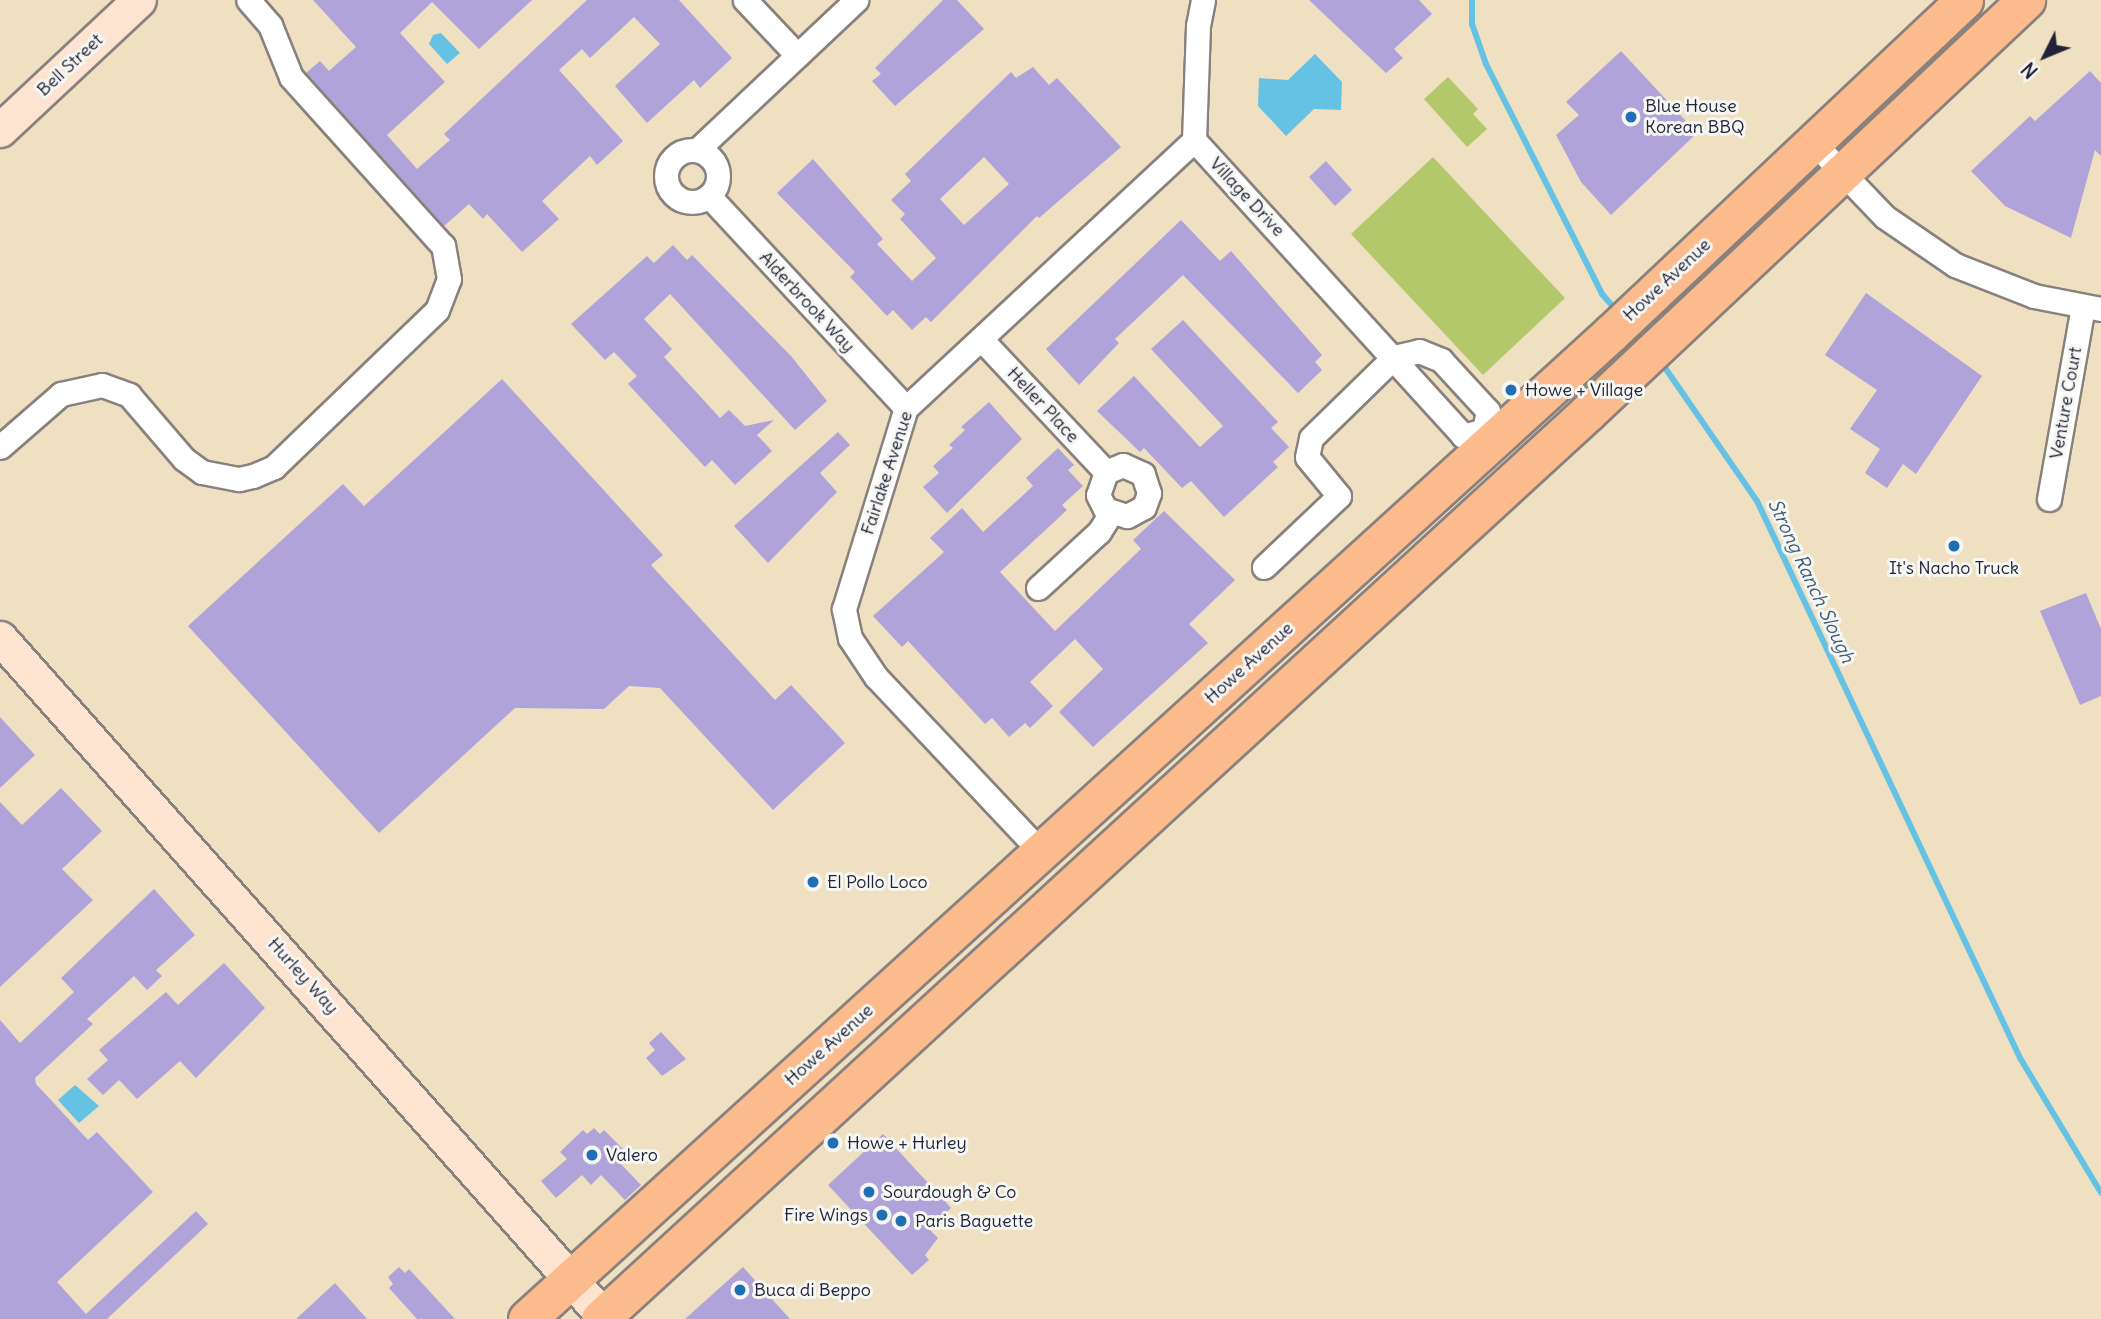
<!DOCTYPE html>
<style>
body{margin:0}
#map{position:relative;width:2101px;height:1319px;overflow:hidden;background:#efe0c1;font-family:Delius,sans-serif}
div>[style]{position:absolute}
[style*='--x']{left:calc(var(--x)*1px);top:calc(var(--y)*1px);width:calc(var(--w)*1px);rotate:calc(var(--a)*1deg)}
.green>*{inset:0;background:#b3c76b}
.water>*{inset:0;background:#66c2e4}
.stream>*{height:6px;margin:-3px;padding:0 3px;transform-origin:3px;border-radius:3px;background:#66c2e4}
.building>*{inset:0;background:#afa3da}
.roads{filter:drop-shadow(2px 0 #88817e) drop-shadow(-2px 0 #88817e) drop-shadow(0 2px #88817e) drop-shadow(0 -2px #88817e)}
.street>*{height:23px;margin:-11.5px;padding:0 11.5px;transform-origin:11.5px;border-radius:11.5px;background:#fff}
.street>.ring{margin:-11.5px;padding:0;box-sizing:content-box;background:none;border:23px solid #fff;border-radius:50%}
.secondary>*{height:33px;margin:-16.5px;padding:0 16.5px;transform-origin:16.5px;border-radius:16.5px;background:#fde4d1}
.primary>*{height:37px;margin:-18.5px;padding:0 18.5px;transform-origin:18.5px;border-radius:18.5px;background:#fbbb8d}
.dots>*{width:19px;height:19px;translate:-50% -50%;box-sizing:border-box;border:4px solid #f6f6f2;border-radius:50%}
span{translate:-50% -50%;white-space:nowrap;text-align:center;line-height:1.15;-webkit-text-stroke:6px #f6f6f2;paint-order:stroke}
.street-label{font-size:18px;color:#22223b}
.poi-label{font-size:18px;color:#22223b}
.left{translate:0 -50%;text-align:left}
.right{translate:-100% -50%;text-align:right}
.water-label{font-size:19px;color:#3a5a76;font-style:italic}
.north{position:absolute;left:2010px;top:21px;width:70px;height:70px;-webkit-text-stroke:5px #f6f6f2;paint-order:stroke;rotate:227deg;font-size:19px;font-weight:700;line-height:28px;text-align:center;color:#22223b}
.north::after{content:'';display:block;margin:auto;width:24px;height:32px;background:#22223b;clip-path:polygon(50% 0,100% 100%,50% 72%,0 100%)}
</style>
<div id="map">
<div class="green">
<div style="clip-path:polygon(1448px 77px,1478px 109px,1473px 114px,1487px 129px,1467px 147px,1424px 99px)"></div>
<div style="clip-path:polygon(1433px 157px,1565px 298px,1483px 375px,1351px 234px)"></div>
</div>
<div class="water">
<div style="clip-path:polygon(441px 33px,460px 53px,447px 64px,429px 44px,433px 35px)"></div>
<div style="clip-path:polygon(1315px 54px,1342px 82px,1341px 110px,1314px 109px,1286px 136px,1258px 106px,1259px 78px,1288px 80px)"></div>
<div style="clip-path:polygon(75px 1085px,99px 1106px,79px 1123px,58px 1100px)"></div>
</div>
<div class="stream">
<div style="--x:1472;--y:0;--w:24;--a:90"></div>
<div style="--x:1472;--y:24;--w:42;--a:70.7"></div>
<div style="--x:1486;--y:64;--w:258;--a:63.2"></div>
<div style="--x:1602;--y:294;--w:23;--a:49"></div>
<div style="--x:1659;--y:359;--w:173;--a:55.4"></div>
<div style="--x:1757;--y:501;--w:616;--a:64.72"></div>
<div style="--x:2020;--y:1058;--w:157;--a:59"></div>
</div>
<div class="building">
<div style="clip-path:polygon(313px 0,532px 0,479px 49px,432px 2px,400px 33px,445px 82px,387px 135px,417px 169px,450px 140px,444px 134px,587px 0,679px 0,732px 58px,700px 88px,694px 80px,647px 123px,615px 86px,660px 44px,634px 17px,590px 58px,582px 49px,559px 70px,623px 141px,597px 165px,590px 156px,542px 201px,559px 219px,522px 252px,487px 214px,483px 219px,469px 204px,444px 226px,306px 73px,320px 61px,329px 71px,356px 47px)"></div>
<div style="clip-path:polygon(943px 0,957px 0,984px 29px,895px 106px,872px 81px,881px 74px,875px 68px)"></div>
<div style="clip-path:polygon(1309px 0,1419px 0,1432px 14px,1394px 49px,1403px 58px,1386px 73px)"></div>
<div style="clip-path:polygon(1621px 51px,1697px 133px,1611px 215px,1581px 182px,1556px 135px,1579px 115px,1566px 102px)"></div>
<div style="clip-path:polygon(evenodd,1033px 67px,1049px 85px,1057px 78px,1121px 147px,1039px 218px,1037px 216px,931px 322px,926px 317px,912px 330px,893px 310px,887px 316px,850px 277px,855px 272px,777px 193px,813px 159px,883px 239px,877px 244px,912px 281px,936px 258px,900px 219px,905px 214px,891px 200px,911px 181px,905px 174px,1011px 72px,1016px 78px,1033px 67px,984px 157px,1009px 184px,964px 225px,940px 199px,984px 157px)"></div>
<div style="clip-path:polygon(2090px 71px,2101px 83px,2101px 156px,2095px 150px,2071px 238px,2005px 206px,1971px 171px,2030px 116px,2035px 121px)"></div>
<div style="clip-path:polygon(1326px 161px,1352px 190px,1335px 206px,1309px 177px)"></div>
<div style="clip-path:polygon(1181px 220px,1220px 261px,1231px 251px,1322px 355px,1315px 362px,1322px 370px,1298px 393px,1183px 275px,1115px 339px,1119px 343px,1079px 385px,1046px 349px)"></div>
<div style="clip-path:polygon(673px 245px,687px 260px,692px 255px,791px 356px,827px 401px,795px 430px,670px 294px,644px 319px,672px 349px,664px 357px,720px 418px,729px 410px,745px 426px,774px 420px,757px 435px,772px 451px,735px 485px,712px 460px,705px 467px,628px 384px,637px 376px,614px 352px,605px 360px,571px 324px,647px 256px,654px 263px)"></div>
<div style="clip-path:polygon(1866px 293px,1982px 376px,1916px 474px,1903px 464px,1887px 488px,1865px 473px,1880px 449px,1850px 429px,1877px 390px,1825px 355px)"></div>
<div style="clip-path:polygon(1183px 320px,1278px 422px,1271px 428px,1289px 447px,1273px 462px,1278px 467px,1224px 517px,1191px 481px,1182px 488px,1144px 448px,1140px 452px,1097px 411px,1134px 376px,1200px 447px,1223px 426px,1151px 349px)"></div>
<div style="clip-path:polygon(502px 379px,663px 555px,651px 565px,775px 700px,791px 685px,845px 743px,773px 810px,660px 688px,629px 686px,604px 709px,515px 708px,379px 833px,188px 626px,343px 484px,364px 506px)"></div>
<div style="clip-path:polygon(989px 402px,1022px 439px,947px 513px,923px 487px,939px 473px,933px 466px,953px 448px,949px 445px,965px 430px,961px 427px)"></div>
<div style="clip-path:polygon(838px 432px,850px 445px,820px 473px,837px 492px,768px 563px,734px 526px)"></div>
<div style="clip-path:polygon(1058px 448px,1074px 465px,1068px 470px,1083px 486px,1062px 505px,1067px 510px,1000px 572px,1055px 631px,1141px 549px,1133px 540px,1164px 511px,1235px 580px,1189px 624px,1208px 643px,1093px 747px,1059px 712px,1103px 669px,1075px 639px,1030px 682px,1053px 706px,1030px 728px,1025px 723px,1009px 737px,992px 718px,985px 724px,908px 641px,902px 647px,873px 616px,944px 552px,930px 538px,962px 508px,983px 532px,1033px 486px,1026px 478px)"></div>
<div style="clip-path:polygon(2086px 593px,2101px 629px,2101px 696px,2080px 705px,2040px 611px)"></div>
<div style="clip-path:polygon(0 717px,35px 755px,0 788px)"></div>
<div style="clip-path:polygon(61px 788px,102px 831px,62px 869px,93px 900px,0 987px,0 802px,22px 825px)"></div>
<div style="clip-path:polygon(154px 889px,195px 935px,156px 970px,162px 976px,147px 990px,134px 976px,87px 1019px,93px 1024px,35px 1078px,36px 1084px,88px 1140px,97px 1132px,153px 1192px,57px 1282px,86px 1314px,196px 1211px,208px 1224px,107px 1319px,0 1319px,0 1020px,20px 1043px,74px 992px,61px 978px)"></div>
<div style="clip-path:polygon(224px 963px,265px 1008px,196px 1078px,180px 1061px,137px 1099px,119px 1080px,103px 1095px,87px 1079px,108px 1060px,99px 1050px,166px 992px,178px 1005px)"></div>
<div style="clip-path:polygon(661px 1032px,686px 1059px,662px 1076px,646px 1058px,655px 1050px,649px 1043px)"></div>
<div style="clip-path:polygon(594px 1128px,600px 1134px,604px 1130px,626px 1152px,617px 1160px,641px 1185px,625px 1200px,601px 1175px,591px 1185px,582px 1175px,556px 1198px,541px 1181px,567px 1159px,560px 1152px,583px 1130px,587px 1134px)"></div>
<div style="clip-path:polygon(883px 1134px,951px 1208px,929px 1229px,938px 1238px,925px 1255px,929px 1260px,912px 1275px,828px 1185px)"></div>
<div style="clip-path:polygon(399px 1267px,405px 1273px,409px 1269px,455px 1319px,417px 1319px,389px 1288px,393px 1284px,388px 1277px)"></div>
<div style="clip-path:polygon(743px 1267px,790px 1319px,685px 1319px)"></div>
<div style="clip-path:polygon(335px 1283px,367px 1319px,296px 1319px)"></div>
</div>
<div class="roads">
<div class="street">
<div style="--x:745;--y:0;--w:76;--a:46.6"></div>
<div style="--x:1203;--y:0;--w:26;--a:101"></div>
<div style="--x:1198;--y:26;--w:114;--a:92"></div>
<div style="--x:1194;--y:140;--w:400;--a:47.7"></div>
<div style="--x:1463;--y:436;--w:22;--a:-16"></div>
<div style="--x:1812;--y:141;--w:105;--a:46.2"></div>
<div style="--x:1885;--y:217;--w:85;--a:34.4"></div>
<div style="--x:1955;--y:265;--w:85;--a:21.4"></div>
<div style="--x:2034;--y:296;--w:68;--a:11"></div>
<div class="ring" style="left:666px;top:150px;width:29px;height:29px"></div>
<div style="--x:697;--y:150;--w:219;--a:-43.3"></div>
<div style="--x:709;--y:196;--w:289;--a:47.1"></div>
<div style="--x:981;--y:339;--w:183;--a:46.8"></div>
<div style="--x:1106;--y:472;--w:24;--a:109"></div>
<div style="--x:1098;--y:495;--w:16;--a:63"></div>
<div style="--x:1105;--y:509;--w:23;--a:18"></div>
<div style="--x:1127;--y:516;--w:19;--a:-28"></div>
<div style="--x:1144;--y:507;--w:15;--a:-70"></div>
<div style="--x:1149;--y:493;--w:20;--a:-108"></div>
<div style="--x:1143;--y:474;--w:22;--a:-156"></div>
<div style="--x:1123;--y:465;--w:18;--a:158"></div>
<div style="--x:0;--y:447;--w:81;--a:-41"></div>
<div style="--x:61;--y:394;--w:42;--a:-12.4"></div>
<div style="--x:102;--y:385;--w:29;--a:20"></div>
<div style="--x:129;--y:395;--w:84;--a:49.3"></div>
<div style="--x:184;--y:459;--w:22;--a:36"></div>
<div style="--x:202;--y:472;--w:38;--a:11"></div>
<div style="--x:239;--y:479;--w:14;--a:-12"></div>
<div style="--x:253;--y:476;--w:23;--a:-23"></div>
<div style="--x:274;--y:467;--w:226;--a:-43.9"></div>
<div style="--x:437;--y:310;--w:33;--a:-69"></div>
<div style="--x:449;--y:279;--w:34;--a:-100"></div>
<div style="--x:443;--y:246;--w:227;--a:-132"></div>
<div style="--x:291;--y:77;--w:56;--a:-112"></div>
<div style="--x:270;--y:25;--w:33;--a:-131"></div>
<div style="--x:2049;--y:499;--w:195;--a:-80"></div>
<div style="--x:1264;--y:567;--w:103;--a:-43.4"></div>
<div style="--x:1339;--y:496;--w:50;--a:-129.4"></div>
<div style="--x:1307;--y:457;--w:19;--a:-78"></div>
<div style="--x:1311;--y:438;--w:116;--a:-44.3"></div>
<div style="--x:1394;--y:357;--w:26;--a:-13"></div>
<div style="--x:1419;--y:351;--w:24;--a:22"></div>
<div style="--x:1441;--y:360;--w:69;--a:47.3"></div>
<div style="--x:1488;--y:411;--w:19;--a:102"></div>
<div style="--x:1038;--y:588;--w:83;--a:-42.6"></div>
<div style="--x:1099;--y:532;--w:22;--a:-58"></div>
<div style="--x:1042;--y:853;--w:242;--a:-133.3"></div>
<div style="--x:876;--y:677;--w:47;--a:-123.7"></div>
<div style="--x:850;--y:638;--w:30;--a:-102"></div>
<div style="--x:844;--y:609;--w:210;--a:-72.9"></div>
<div style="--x:906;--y:408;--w:393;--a:-42.9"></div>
</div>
<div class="secondary">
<div style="--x:0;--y:130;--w:190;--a:-43.1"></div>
<div style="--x:0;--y:638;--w:912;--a:48.34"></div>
</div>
<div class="primary">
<div style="--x:527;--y:1319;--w:1465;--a:-42.29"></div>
<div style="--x:1611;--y:333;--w:485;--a:-43.3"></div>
<div style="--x:600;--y:1319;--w:1340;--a:-42.55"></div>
<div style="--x:1587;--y:413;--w:603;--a:-43.25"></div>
</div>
</div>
<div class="dots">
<div style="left:1631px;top:117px;background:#1f6fb2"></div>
<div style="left:1511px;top:390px;background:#1f6fb2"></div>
<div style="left:1954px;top:546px;background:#1f6fb2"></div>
<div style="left:813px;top:882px;background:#1f6fb2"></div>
<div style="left:833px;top:1143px;background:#1f6fb2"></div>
<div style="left:592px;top:1155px;background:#1f6fb2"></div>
<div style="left:869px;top:1192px;background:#1f6fb2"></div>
<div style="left:882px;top:1215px;background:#1f6fb2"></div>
<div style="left:901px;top:1221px;background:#1f6fb2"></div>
<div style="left:740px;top:1290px;background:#1f6fb2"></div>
</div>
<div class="street-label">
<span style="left:70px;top:65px;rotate:-43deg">Bell Street</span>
<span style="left:1247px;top:197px;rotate:47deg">Village Drive</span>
<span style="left:1667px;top:280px;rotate:-43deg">Howe Avenue</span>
<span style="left:807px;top:302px;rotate:47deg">Alderbrook Way</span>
<span style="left:2066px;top:403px;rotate:-80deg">Venture Court</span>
<span style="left:1043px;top:405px;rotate:47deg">Heller Place</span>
<span style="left:887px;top:473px;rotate:-72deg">Fairlake Avenue</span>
<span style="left:1249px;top:663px;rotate:-42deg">Howe Avenue</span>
<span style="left:303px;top:976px;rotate:48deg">Hurley Way</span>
<span style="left:829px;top:1045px;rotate:-42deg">Howe Avenue</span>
</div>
<div class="poi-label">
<span class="left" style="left:1645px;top:117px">Blue House<br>Korean BBQ</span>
<span class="left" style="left:1525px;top:390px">Howe + Village</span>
<span style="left:1954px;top:568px">It's Nacho Truck</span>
<span class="left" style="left:827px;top:882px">El Pollo Loco</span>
<span class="left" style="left:847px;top:1143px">Howe + Hurley</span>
<span class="left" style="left:606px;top:1155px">Valero</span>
<span class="left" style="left:883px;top:1192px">Sourdough &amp; Co</span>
<span class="right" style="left:868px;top:1215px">Fire Wings</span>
<span class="left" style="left:915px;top:1221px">Paris Baguette</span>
<span class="left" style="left:754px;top:1290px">Buca di Beppo</span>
</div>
<div class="water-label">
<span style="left:1811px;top:581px;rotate:65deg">Strong Ranch Slough</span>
</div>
<div class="north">N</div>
</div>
